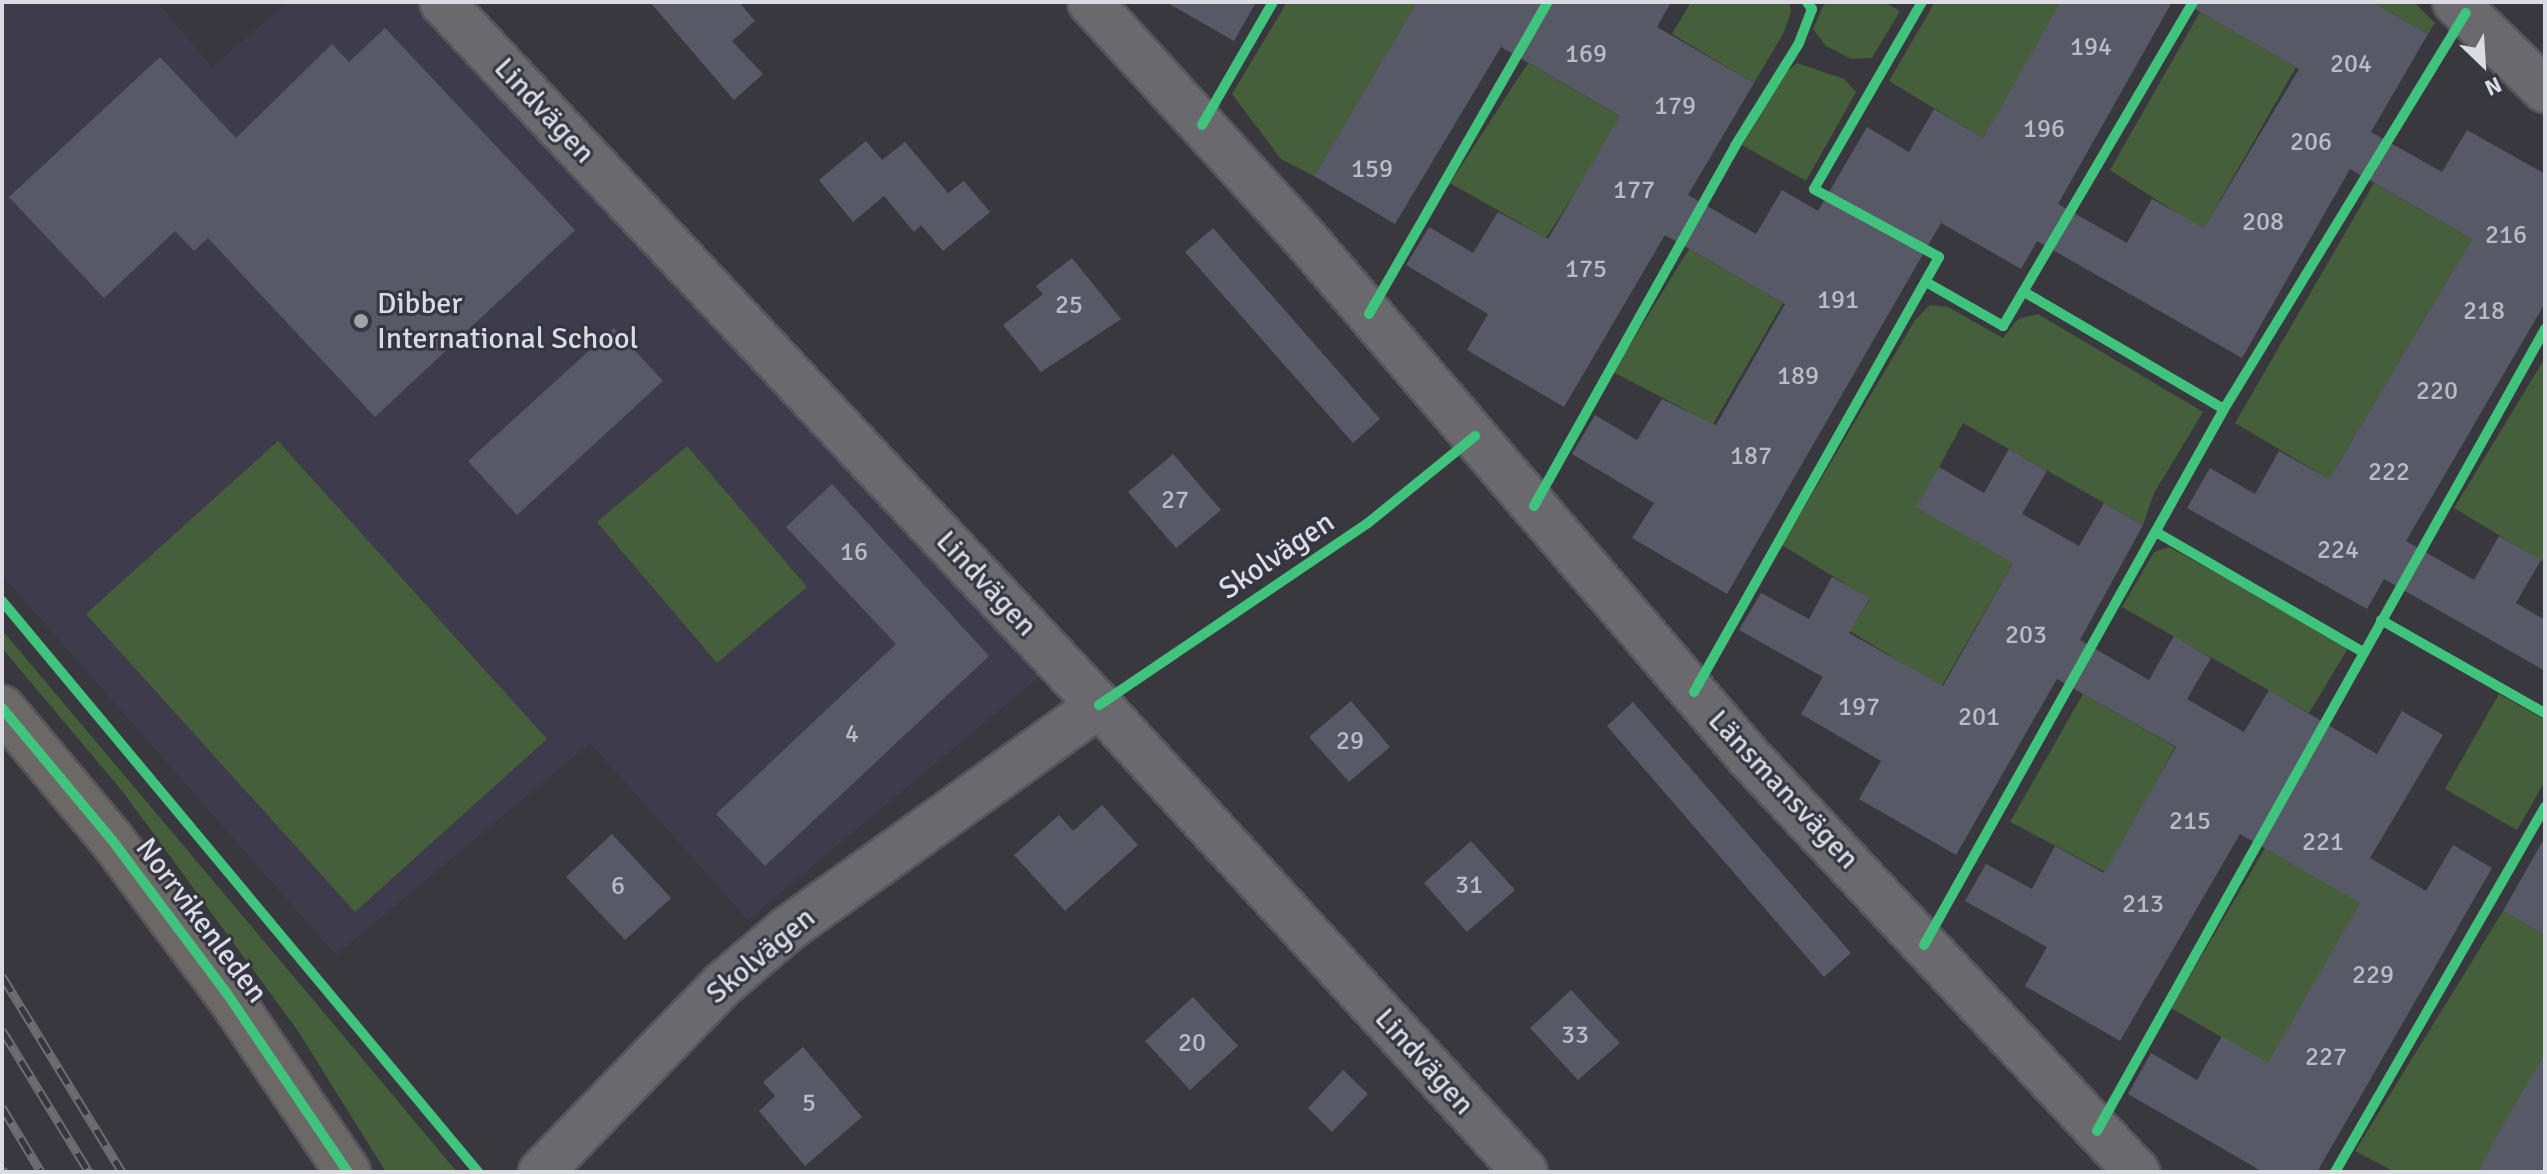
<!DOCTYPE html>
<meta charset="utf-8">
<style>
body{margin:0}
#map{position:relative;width:2547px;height:1174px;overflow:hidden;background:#38383e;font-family:Signika,sans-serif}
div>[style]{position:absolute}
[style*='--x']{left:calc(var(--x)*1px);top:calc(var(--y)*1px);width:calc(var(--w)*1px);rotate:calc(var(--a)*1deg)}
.education>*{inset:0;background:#3e3b4c}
.green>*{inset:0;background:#445f3a}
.building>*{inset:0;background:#585967}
.roads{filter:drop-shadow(2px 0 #55555b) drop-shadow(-2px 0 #55555b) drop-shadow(0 2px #55555b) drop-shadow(0 -2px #55555b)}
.minor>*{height:44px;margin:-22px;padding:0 22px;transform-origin:22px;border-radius:22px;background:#69696e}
.major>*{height:44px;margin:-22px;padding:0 22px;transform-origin:22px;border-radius:22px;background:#6c6866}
.rail>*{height:9px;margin-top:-4.5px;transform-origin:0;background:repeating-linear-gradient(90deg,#353641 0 18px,#6e6e72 0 36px);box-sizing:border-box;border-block:2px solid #6e6e72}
.cycleway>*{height:10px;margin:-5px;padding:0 5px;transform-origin:5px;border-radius:5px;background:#40c37c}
.dots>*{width:22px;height:22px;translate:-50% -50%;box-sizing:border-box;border:4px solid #353641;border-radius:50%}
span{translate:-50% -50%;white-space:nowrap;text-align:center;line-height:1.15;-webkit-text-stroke:6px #353641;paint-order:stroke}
.number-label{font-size:26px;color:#babbc4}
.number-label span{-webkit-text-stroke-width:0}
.street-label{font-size:30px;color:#dbdce3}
.poi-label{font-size:30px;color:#dbdce3}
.left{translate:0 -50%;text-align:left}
.frame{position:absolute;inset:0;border:4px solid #dbdce3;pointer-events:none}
.north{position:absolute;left:2443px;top:24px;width:80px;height:80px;-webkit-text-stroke:6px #353641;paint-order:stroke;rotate:155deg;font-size:22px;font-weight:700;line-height:32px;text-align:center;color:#dbdce3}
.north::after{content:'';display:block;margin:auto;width:28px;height:36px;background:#dbdce3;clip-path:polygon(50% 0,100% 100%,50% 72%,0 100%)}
</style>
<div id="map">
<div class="education">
<div style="clip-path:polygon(2px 2px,157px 2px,212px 67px,288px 2px,414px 2px,1052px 666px,748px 920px,590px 743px,336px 955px,2px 575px)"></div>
</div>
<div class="green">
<div style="clip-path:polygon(1287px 2px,1417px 2px,1314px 176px,1281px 159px,1232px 94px)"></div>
<div style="clip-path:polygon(1691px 2px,1789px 2px,1791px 12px,1784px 32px,1754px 83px,1672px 34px)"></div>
<div style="clip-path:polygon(1825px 2px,1884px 2px,1900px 11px,1872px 58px,1851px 59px,1826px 46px,1813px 29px)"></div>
<div style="clip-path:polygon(1935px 2px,2062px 2px,1983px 138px,1889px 81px)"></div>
<div style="clip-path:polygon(2372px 2px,2414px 2px,2435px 23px,2428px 34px)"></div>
<div style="clip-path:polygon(2200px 12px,2296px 67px,2203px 230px,2110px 170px)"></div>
<div style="clip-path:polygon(1528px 63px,1623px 118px,1546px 238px,1450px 183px)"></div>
<div style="clip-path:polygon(1797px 63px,1844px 79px,1856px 92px,1806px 181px,1742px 145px,1785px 73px)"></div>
<div style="clip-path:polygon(2374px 183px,2472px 239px,2329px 479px,2235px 423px)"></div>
<div style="clip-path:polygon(1689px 249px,1783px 303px,1713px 424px,1613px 372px)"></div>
<div style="clip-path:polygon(1930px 305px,1948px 307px,2003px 338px,2018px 319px,2038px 314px,2203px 412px,2154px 493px,2143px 525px,1963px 423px,1939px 467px,2013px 563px,1941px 687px,1850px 631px,1870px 599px,1782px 545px,1915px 320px)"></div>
<div style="clip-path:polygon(2545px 358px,2545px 563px,2454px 508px)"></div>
<div style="clip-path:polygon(278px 441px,547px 739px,355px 912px,86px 614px)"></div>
<div style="clip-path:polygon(687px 446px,807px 587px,717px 663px,597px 522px)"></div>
<div style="clip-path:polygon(2169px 547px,2350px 645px,2309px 713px,2122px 607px,2154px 552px)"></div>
<div style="clip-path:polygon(2px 630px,326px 1015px,457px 1172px,386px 1172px,298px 1031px,123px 792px,2px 648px)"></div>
<div style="clip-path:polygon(2083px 694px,2175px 747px,2107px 873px,2010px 822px)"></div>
<div style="clip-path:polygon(2499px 694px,2545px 720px,2545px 781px,2517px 830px,2445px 789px)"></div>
<div style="clip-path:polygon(2265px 848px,2361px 903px,2268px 1064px,2171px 1008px)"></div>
<div style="clip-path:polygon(2503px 911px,2545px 935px,2545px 1053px,2478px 1172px,2395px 1172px,2355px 1151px)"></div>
</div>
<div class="building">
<div style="clip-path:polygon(650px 2px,739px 2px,755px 21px,732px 41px,763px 74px,734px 100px)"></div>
<div style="clip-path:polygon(1166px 2px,1256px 2px,1234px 41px)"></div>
<div style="clip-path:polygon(1417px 2px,1671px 2px,1657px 27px,1754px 83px,1688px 195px,1756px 234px,1782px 190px,1818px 211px,1867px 127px,1909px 152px,1934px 109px,1983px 138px,2061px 2px,2172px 2px,2058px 204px,2127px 243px,2152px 199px,2204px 228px,2299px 69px,2183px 2px,2372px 2px,2428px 34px,2371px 132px,2442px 172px,2467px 130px,2545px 174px,2545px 303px,2406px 541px,2474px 580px,2499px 536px,2541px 560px,2516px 603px,2545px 620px,2545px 671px,2384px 579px,2367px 609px,2187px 508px,2210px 468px,2255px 494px,2279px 451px,2329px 479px,2472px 239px,2350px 169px,2242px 358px,2037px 241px,2021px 269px,1941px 223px,1727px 594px,1632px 538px,1654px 503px,1572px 454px,1595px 415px,1637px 440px,1662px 399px,1716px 425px,1785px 304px,1665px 235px,1564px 407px,1467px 350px,1488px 314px,1406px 265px,1429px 227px,1473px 253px,1498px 212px,1548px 239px,1620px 116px,1501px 47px,1395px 224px,1314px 176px)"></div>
<div style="clip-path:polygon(385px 28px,575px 230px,375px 417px,208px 238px,194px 251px,175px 231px,104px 298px,9px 197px,160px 57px,236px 138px,332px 44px,349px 62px)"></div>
<div style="clip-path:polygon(866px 141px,882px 160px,905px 142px,948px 193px,964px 181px,990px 212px,943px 251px,921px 225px,914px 232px,884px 196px,853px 222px,819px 180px)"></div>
<div style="clip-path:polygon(1213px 228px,1380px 419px,1353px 443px,1185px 252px)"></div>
<div style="clip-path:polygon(1072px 258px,1121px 319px,1041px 372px,1003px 325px,1043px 294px,1036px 286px)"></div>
<div style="clip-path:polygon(614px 328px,663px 381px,517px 515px,468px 461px)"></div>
<div style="clip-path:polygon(2009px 449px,2047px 471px,2022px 514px,2079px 546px,2104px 503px,2143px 525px,2080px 640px,2149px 680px,2174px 636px,2211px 658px,2187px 699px,2244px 732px,2269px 690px,2377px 754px,2402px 711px,2443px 735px,2370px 858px,2426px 891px,2453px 845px,2492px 868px,2317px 1172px,2263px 1172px,2128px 1094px,2151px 1053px,2197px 1080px,2222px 1036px,2268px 1063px,2360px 903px,2240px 834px,2120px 1041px,2025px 986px,2047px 947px,1965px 901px,1986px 864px,2032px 889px,2055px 846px,2104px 873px,2176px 747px,2057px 679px,1956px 855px,1859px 799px,1881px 761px,1801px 714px,1823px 677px,1739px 630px,1761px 593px,1809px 619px,1832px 577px,1870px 598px,1849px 633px,1943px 686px,2013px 563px,1916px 507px,1939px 467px,1984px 493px)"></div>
<div style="clip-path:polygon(1173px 454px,1221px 510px,1176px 548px,1128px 492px)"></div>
<div style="clip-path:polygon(832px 484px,989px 656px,765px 866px,716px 814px,896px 644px,786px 527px)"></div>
<div style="clip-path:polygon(1351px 701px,1390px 747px,1349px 782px,1309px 737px)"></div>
<div style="clip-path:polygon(1633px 702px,1851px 953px,1824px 977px,1607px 726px)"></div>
<div style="clip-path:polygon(1102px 805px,1138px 845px,1065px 911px,1014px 855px,1059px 815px,1073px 831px)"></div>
<div style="clip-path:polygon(612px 834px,671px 898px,625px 940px,566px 877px)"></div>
<div style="clip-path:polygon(2545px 837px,2545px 935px,2503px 911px)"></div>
<div style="clip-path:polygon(1471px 841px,1515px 890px,1467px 932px,1424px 883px)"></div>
<div style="clip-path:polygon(1571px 990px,1620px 1043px,1578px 1080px,1530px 1028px)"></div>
<div style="clip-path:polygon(1193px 997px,1238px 1046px,1190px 1090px,1145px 1041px)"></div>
<div style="clip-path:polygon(803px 1047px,862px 1117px,805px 1166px,759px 1111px,775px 1096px,763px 1082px)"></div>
<div style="clip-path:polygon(2545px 1053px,2545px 1172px,2478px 1172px,2503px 1125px)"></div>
<div style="clip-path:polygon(1343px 1070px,1368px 1094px,1332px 1132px,1308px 1108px)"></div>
</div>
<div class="roads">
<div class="minor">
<div style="--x:442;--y:2;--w:962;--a:46.94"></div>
<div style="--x:1099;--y:705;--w:632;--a:47.63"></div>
<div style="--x:1090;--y:2;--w:315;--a:47.7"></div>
<div style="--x:1302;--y:235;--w:686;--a:49.43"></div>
<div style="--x:1748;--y:756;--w:570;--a:46.92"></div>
<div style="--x:2455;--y:2;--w:126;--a:44.4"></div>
<div style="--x:541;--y:1172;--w:262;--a:-45.9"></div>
<div style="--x:723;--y:984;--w:87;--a:-40.3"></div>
<div style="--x:789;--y:928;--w:382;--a:-35.7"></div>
</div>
<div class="major">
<div style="--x:2;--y:708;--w:172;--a:50.2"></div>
<div style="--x:112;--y:840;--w:194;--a:53.2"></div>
<div style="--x:228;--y:995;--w:214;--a:55.9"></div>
</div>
</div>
<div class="rail">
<div style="--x:2;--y:976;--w:230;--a:58.5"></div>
<div style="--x:2;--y:1030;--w:167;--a:58.5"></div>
<div style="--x:2;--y:1107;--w:76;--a:59"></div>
<div style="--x:2;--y:1169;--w:4;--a:56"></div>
</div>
<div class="cycleway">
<div style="--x:1202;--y:125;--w:142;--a:-60"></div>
<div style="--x:1926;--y:282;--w:89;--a:29.7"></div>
<div style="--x:2003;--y:326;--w:376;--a:-59.6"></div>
<div style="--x:2026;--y:293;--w:229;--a:30.4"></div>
<div style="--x:1369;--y:314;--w:360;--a:-60.2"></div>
<div style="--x:1534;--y:506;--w:412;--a:-60.8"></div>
<div style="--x:1735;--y:146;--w:121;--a:-58.1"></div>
<div style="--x:1799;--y:43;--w:36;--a:-69"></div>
<div style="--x:1812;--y:9;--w:9;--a:-126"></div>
<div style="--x:2156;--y:532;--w:237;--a:30.1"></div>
<div style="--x:2;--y:601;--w:743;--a:50.18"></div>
<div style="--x:2381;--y:620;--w:189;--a:29.6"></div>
<div style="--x:1694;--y:692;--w:499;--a:-60.6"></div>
<div style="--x:1939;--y:257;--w:142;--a:-151.5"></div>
<div style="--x:1814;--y:189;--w:216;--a:-60"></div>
<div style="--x:1099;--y:705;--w:325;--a:-34.1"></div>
<div style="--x:1368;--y:523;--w:138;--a:-39.1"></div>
<div style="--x:2;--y:708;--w:172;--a:50.2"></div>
<div style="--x:112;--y:840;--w:194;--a:53.2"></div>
<div style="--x:228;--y:995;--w:214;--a:55.9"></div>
<div style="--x:1924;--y:945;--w:614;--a:-60.76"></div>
<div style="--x:2224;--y:409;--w:464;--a:-58.6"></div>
<div style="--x:2097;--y:1131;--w:919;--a:-60.81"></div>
<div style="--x:2335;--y:1172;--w:421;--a:-60.1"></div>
</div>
<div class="dots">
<div style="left:361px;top:321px;background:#a2a3a9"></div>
</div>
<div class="number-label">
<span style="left:2091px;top:48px">194</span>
<span style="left:1586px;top:55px">169</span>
<span style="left:2351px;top:65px">204</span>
<span style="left:1675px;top:107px">179</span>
<span style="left:2044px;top:130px">196</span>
<span style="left:2311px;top:143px">206</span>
<span style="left:1372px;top:170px">159</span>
<span style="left:1634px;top:191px">177</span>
<span style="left:2263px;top:223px">208</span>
<span style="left:2506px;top:236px">216</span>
<span style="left:1586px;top:270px">175</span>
<span style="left:1838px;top:301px">191</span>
<span style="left:1069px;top:306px">25</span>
<span style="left:2484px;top:312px">218</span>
<span style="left:1798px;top:377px">189</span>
<span style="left:2437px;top:392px">220</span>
<span style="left:1751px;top:457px">187</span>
<span style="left:2389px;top:473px">222</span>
<span style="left:1175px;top:501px">27</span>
<span style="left:2338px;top:551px">224</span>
<span style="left:854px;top:553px">16</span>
<span style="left:2026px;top:636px">203</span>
<span style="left:1859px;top:708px">197</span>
<span style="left:1979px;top:718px">201</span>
<span style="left:852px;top:735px">4</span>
<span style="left:1350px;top:742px">29</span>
<span style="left:2190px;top:822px">215</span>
<span style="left:2323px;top:843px">221</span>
<span style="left:1469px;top:886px">31</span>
<span style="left:618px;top:887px">6</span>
<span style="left:2143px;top:905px">213</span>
<span style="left:2373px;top:976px">229</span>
<span style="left:1575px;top:1036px">33</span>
<span style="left:1192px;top:1044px">20</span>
<span style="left:2326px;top:1058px">227</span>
<span style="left:809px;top:1104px">5</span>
</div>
<div class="street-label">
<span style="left:544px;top:111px;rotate:47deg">Lindvägen</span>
<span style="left:1277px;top:556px;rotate:-34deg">Skolvägen</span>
<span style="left:986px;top:584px;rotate:47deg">Lindvägen</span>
<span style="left:1783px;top:790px;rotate:47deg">Länsmansvägen</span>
<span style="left:201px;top:921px;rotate:53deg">Norrvikenleden</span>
<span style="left:761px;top:956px;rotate:-40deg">Skolvägen</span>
<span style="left:1424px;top:1062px;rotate:48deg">Lindvägen</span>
</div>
<div class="poi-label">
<span class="left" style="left:377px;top:321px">Dibber<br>International School</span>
</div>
<div class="frame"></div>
<div class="north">N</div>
</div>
